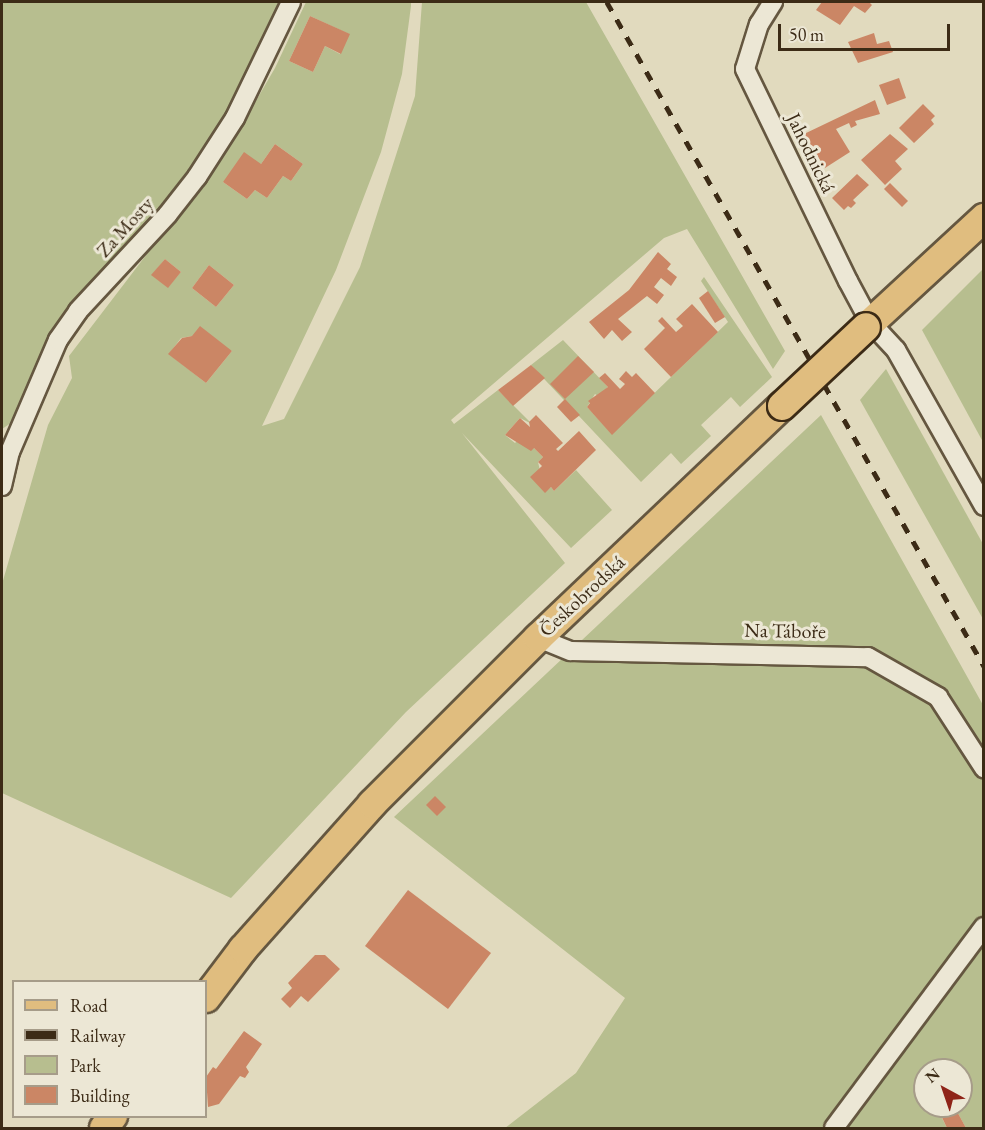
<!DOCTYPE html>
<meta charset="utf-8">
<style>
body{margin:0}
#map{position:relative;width:985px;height:1130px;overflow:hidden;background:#e1dabe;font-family:"EB Garamond",serif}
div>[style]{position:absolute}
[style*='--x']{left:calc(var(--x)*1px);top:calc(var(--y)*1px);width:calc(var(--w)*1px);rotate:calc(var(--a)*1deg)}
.green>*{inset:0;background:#b7be8f}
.building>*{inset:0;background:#cb8665}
.roads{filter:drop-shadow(2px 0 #655740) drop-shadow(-2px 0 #655740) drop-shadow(0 2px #655740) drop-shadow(0 -2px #655740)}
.street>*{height:18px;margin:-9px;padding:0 9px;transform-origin:9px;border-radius:9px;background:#ece7d5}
.primary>*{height:28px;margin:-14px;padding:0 14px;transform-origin:14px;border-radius:14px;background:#e0bd7f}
.rail>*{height:4.5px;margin-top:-2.25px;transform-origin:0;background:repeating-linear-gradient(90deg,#3c2b16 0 10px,transparent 0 20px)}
.bridges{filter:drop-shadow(2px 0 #3c2b16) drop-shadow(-2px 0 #3c2b16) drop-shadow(0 2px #3c2b16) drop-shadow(0 -2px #3c2b16)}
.primary-bridge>*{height:28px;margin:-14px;padding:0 14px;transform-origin:14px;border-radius:14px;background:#e0bd7f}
span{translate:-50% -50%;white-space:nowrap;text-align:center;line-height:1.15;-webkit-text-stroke:6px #ece7d5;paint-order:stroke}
.street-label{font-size:20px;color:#3c2b16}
.frame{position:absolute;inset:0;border:3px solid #3c2b16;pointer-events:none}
.legend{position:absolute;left:12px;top:980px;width:195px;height:138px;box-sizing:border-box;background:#ece7d5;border:2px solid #a69c89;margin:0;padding:8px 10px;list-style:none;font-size:18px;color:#3c2b16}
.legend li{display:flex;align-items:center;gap:12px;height:30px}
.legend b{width:30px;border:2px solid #a69c89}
.north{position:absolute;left:913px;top:1058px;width:60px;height:60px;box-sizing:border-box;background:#ece7d5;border:2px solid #a69c89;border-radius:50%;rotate:320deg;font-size:16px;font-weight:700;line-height:24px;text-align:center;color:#3c2b16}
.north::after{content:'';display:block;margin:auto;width:21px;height:27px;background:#8f2418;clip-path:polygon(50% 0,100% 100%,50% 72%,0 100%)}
.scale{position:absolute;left:778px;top:24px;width:172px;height:27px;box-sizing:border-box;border:3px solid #3c2b16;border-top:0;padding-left:8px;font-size:18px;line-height:21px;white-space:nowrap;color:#3c2b16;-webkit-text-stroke:4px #ece7d5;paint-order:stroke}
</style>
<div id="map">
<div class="green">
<div style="clip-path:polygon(2px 2px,281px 2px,217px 136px,180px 191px,125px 250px,14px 421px,2px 429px)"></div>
<div style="clip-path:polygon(evenodd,306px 2px,411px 2px,411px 6px,402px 74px,381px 152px,336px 270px,262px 426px,284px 419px,360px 267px,415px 96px,422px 2px,586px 2px,785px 351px,773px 369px,687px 229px,664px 238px,451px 420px,454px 424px,498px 390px,532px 424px,520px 418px,505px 435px,515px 443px,518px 440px,534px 448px,543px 457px,538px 462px,545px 492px,551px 487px,554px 491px,576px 470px,612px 510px,571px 548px,462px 433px,565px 563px,406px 712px,231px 898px,2px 793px,2px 584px,48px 425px,72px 378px,69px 356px,231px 144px,275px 68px,306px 2px,310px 16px,349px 34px,340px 54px,325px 46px,313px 72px,289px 61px,310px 16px,306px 2px,275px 144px,303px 164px,291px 181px,283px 176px,267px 198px,255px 190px,247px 199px,223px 182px,261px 164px,275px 144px,306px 2px,165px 259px,181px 272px,168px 287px,152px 275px,165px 259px,306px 2px,209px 265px,234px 285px,216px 307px,192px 288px,209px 265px,306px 2px,192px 336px,232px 351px,206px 383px,169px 354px,181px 338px,192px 336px)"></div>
<div style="clip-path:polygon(983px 269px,983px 442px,922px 330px)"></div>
<div style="clip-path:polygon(704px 277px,772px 377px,740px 407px,731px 397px,701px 425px,711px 436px,681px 464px,671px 453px,641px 482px,531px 365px,563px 340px,608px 387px,598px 396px,595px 394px,587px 407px,612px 434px,728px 322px,701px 281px)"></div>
<div style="clip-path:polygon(886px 369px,983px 544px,983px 619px,860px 400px)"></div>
<div style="clip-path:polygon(821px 415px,983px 705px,983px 934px,834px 1128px,505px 1128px,576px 1073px,625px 998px,394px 817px)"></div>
<div style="clip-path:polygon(983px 947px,983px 1128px,966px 1128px,954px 1106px,961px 1106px,961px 1070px,925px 1070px,925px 1106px,944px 1106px,938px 1110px,947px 1128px,847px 1128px)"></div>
</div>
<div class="building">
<div style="clip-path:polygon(822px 2px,869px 2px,872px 5px,865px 13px,854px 6px,840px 25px,816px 10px)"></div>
<div style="clip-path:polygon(310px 16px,350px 34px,341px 54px,325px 46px,313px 72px,289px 61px)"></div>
<div style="clip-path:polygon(874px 33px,877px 44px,889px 41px,893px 52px,858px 63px,848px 42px)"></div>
<div style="clip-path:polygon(899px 78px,906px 98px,887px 105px,879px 85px)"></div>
<div style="clip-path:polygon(875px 100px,880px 114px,855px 121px,857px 125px,851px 128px,849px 123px,836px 129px,850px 152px,825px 168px,804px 134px)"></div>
<div style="clip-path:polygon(923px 104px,935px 116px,931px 120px,934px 124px,914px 143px,899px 128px)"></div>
<div style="clip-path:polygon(890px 134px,908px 149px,895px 161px,902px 169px,885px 185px,861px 160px)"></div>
<div style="clip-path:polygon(275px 144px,303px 164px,291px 181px,283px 176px,267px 198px,255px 190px,247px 199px,223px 182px,244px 152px,261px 164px)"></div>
<div style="clip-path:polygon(857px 174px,869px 185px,853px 200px,856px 203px,851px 208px,848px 206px,844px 210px,832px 198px)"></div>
<div style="clip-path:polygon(890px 183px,908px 201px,902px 207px,884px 189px)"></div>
<div style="clip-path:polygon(658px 252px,671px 264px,667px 269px,677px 277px,671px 286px,661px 278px,654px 287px,664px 295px,657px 304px,647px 296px,618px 319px,632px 332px,622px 341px,612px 330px,604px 339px,589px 322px,629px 290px)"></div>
<div style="clip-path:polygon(165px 259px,181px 272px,168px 288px,151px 275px)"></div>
<div style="clip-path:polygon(209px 265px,234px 285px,216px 307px,192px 288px)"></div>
<div style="clip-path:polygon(708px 291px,725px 317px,715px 323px,699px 298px)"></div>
<div style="clip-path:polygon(692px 304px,718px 332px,671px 377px,644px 349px,665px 328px,658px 321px,662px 317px,676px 332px,683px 326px,676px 319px)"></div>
<div style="clip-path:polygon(200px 326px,232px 351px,206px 383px,168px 354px,182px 338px,192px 336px)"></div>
<div style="clip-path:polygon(578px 356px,594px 372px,565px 399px,550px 384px)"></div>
<div style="clip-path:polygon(531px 365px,545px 378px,513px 406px,498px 390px)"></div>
<div style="clip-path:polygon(626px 371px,632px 377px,636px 373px,655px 393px,612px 435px,587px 407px,590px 403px,588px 401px,608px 387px,599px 378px,605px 373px,620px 389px,625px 384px,619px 379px)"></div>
<div style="clip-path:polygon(565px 399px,580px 415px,571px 422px,557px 407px)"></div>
<div style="clip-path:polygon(536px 415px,563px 443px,556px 449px,558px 451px,579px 431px,596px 450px,554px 491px,551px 487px,545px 493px,530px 477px,542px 466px,538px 462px,543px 457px,534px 448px,531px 451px,505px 435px,520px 418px,530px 427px,529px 422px)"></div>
<div style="clip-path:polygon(435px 796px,446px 807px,437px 816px,426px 805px)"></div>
<div style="clip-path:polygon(408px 890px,491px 953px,448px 1009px,365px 946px)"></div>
<div style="clip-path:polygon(315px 955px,325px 955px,340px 969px,308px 1002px,301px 996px,290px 1008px,281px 999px,292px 988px,288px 983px)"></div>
<div style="clip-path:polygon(244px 1031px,262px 1044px,246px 1067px,249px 1072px,245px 1078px,240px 1076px,219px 1104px,208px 1107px,206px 1077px,213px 1067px,216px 1069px)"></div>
<div style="clip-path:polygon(944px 1106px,954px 1106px,966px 1128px,947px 1128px,938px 1109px)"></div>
</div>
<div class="roads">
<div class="street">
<div style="--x:773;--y:2;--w:26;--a:122"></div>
<div style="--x:759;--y:24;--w:47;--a:107.3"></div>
<div style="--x:745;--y:69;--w:236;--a:64.1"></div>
<div style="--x:848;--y:281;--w:47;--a:61.8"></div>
<div style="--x:870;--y:322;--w:38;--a:47"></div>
<div style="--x:896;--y:350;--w:179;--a:60.6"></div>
<div style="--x:2;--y:486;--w:35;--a:-77"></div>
<div style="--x:10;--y:452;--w:122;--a:-66.8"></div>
<div style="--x:58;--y:340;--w:35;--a:-55"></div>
<div style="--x:78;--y:311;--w:132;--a:-47.1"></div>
<div style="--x:168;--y:214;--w:47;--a:-51.9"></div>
<div style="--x:197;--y:177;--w:70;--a:-57.2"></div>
<div style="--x:235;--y:118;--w:129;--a:-64.2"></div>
<div style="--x:538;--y:638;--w:35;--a:22"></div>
<div style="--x:571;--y:651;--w:297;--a:1.2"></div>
<div style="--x:868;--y:657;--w:81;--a:29.7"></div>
<div style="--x:938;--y:697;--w:85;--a:57.1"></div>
<div style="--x:834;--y:1128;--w:251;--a:-53.3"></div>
</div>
<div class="primary">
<div style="--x:866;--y:327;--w:161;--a:-42.7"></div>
<div style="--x:206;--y:998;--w:61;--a:-52.9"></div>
<div style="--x:243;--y:949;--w:194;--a:-48.3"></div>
<div style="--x:372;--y:804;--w:235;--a:-45"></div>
<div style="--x:538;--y:638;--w:337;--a:-43.6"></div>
<div style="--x:104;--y:1128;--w:15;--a:-53"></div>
</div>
</div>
<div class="rail">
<div style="--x:607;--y:2;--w:764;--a:60.41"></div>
</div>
<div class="bridges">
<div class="primary-bridge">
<div style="--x:782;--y:406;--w:115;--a:-43.2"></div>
</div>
</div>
<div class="street-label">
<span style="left:811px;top:153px;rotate:64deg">Jahodnická</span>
<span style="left:125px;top:227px;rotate:-48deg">Za Mosty</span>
<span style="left:582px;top:596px;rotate:-43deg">Českobrodská</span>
<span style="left:785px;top:631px;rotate:1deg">Na Táboře</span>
</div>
<div class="frame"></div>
<ul class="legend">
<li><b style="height:8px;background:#e0bd7f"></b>Road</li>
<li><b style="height:8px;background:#3c2b16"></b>Railway</li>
<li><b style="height:16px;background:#b7be8f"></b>Park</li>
<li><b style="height:16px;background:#cb8665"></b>Building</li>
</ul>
<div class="north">N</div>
<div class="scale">50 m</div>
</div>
